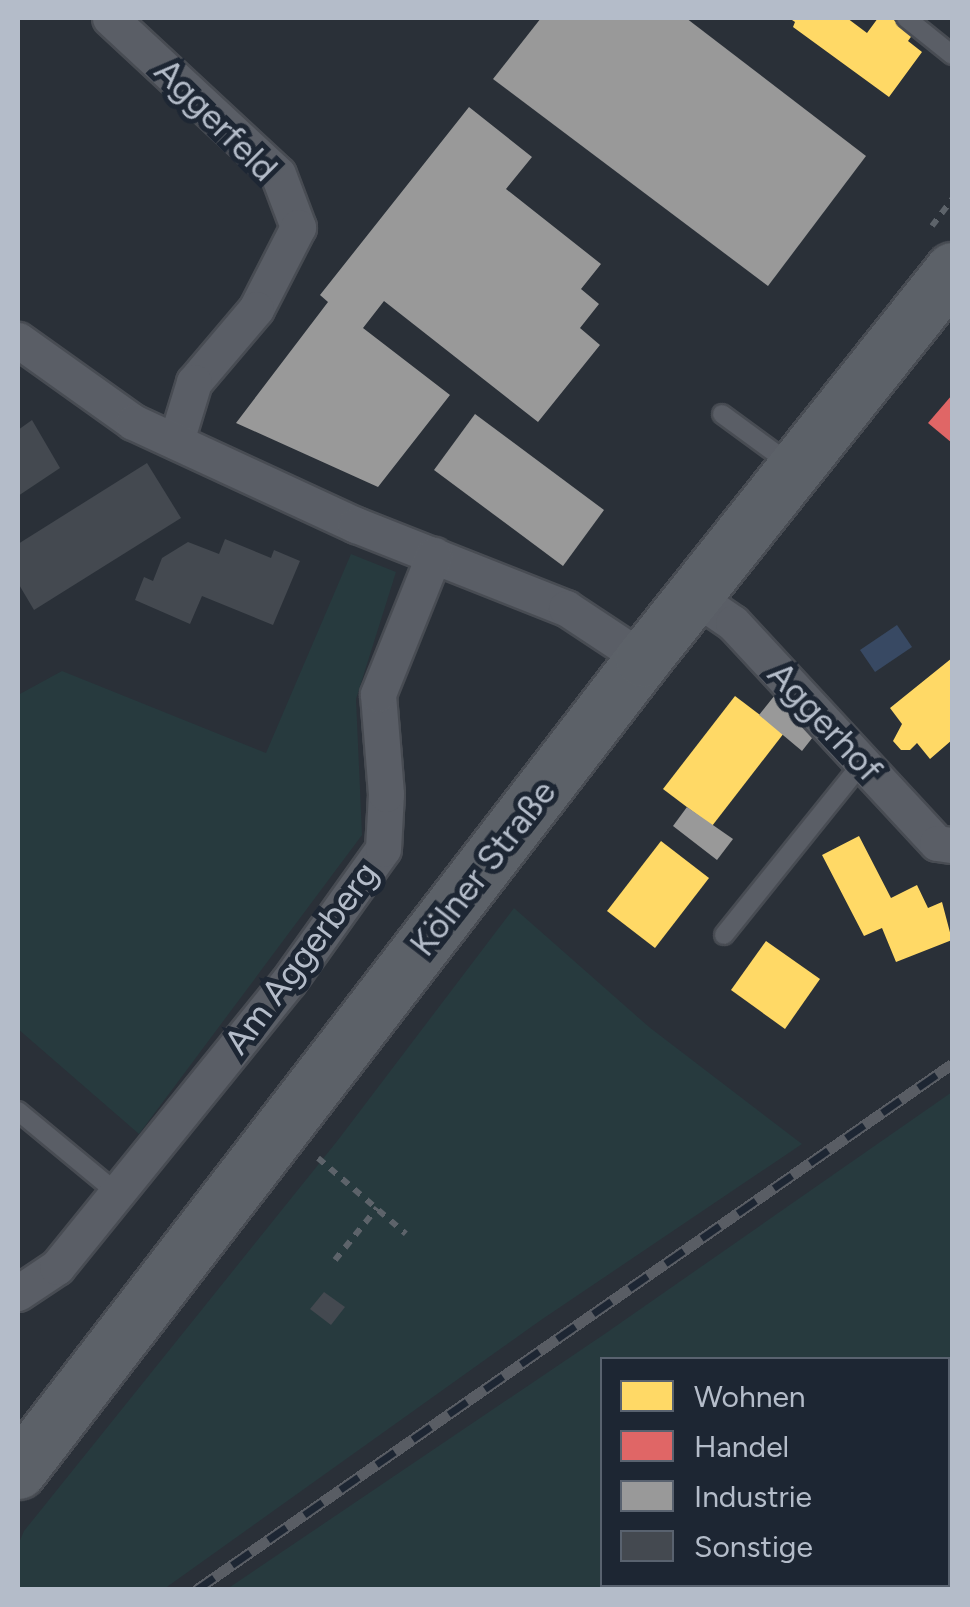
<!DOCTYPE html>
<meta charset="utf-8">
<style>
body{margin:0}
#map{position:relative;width:970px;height:1607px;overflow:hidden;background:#2a3038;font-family:Figtree,sans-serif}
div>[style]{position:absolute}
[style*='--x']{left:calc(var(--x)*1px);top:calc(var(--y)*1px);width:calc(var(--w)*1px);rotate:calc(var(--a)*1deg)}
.green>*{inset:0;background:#273a3e}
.water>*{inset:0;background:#384963}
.homes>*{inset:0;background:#ffd966}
.shops>*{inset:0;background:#e06666}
.industry>*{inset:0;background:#999}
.building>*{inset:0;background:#444950}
.path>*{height:6px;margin-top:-3px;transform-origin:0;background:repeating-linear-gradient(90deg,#5d636a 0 8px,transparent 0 16px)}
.roads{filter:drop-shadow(2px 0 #484c53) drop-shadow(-2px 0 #484c53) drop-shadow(0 2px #484c53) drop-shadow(0 -2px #484c53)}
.lane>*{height:18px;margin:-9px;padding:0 9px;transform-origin:9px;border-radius:9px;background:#5a5e66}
.street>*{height:35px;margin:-17.5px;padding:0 17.5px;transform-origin:17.5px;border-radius:17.5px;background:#5a5e66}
.primary>*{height:55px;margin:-27.5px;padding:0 27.5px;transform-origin:27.5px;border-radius:27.5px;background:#5c6168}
.rail>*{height:11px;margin-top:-5.5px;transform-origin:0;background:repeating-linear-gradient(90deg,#1d2633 0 22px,#595d64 0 44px);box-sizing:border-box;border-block:2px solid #595d64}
span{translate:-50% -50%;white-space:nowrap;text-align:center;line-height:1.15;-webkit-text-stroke:10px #1d2633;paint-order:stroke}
.street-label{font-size:35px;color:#b4bcc9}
.frame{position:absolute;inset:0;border:20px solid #b4bcc9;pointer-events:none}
.legend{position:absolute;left:600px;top:1357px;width:350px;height:230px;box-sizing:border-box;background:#1d2633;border:2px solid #59626f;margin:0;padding:12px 18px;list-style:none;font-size:30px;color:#b4bcc9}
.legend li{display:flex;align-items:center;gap:20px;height:50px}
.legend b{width:50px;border:2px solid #59626f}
</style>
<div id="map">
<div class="green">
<div style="clip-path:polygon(351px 554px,396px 572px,356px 699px,362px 835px,139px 1134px,18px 1029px,18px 695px,62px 671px,266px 753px)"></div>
<div style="clip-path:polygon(514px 908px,649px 1027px,802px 1144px,541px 1320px,164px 1589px,18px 1589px,18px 1545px,24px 1531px,338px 1140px)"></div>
<div style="clip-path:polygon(evenodd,952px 1092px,952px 1589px,227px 1589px,606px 1333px,952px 1092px,602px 1360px,948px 1360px,948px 1584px,602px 1584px,602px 1360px)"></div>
</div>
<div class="water">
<div style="clip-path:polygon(897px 625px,912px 647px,875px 672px,860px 650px)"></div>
</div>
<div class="homes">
<div style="clip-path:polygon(789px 18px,847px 18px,867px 33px,878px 18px,891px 18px,913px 34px,908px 41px,922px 52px,889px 97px,793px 27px,795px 22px)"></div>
<div style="clip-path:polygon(952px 658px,952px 740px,930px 759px,917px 743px,910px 750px,901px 750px,893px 741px,902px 724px,890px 708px)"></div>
<div style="clip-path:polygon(735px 696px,784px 733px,712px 826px,663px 789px)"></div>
<div style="clip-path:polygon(859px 836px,891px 898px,917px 885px,928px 908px,942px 902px,952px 940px,896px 962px,882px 928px,864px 936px,822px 855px)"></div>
<div style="clip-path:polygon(661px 841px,709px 878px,655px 948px,607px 911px)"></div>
<div style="clip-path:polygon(766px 941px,820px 979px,785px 1029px,731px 990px)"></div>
</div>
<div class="shops">
<div style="clip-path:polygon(952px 395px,952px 443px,928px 423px)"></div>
</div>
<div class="industry">
<div style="clip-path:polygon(541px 18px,686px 18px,866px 156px,768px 286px,493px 79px)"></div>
<div style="clip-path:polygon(469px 107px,532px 157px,506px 189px,601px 264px,581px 289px,599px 304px,580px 328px,600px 345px,538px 422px,384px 301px,363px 328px,450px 395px,378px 487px,236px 423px,328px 302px,320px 295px)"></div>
<div style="clip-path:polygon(475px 414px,604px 510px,563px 566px,434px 470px)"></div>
<div style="clip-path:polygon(775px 695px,820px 728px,802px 751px,759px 715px)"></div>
<div style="clip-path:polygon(687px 807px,733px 839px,717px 860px,673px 826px)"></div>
</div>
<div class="building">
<div style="clip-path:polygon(32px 420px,60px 468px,18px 496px,18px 430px)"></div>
<div style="clip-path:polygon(147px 463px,181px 518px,34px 610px,18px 583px,18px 544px)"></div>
<div style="clip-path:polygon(225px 539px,271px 558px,274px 550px,300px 561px,273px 625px,202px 596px,190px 624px,135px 600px,144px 577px,153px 581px,162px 558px,188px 542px,219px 554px)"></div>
<div style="clip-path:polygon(324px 1292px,345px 1307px,331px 1325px,310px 1309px)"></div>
</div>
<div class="path">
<div style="--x:932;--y:226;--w:34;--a:-53"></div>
<div style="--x:318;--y:1158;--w:116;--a:40.8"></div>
<div style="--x:335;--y:1260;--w:67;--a:-51.1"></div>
</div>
<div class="roads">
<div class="lane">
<div style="--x:906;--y:18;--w:59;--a:38.8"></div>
<div style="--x:722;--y:414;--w:84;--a:36.3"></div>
<div style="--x:724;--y:935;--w:222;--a:-51.2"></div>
<div style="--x:18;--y:1111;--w:129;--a:39.6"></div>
</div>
<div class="street">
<div style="--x:110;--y:18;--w:229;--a:42.9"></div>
<div style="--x:278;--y:174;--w:57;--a:69.3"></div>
<div style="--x:298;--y:227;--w:92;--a:117.1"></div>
<div style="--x:256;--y:309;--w:96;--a:130.3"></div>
<div style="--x:194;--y:382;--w:62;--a:107"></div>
<div style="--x:18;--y:340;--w:141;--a:35.5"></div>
<div style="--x:133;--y:422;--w:246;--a:24.8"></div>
<div style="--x:356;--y:525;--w:226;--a:21.6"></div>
<div style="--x:566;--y:608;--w:92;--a:33.5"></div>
<div style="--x:695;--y:597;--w:46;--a:34.4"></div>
<div style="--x:733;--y:623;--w:300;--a:47.2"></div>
<div style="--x:937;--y:843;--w:15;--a:8"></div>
<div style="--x:18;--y:1293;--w:47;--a:-33.7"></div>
<div style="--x:57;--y:1267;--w:367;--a:-51"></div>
<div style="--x:288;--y:982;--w:163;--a:-54.5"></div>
<div style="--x:383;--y:849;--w:55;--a:-86.9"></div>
<div style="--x:386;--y:794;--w:100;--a:-94.6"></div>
<div style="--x:378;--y:694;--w:150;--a:-68.1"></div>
</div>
<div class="primary">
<div style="--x:18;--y:1471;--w:1025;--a:-52.41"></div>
<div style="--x:643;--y:659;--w:497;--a:-51.5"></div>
</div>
</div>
<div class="rail">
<div style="--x:196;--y:1590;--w:921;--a:-34.83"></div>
</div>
<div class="street-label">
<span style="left:216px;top:120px;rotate:45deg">Aggerfeld</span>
<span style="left:825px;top:722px;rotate:47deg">Aggerhof</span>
<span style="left:483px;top:868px;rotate:-52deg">Kölner Straße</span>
<span style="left:301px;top:958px;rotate:-53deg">Am Aggerberg</span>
</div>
<div class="frame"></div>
<ul class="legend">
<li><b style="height:28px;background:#ffd966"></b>Wohnen</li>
<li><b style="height:28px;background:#e06666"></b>Handel</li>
<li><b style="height:28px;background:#999"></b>Industrie</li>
<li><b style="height:28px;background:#444950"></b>Sonstige</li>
</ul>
</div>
